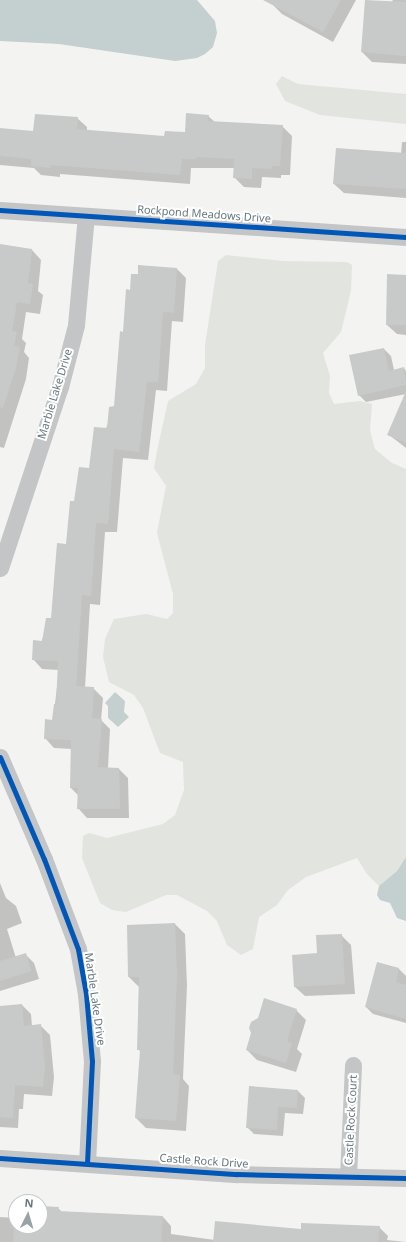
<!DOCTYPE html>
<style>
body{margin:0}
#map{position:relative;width:406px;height:1242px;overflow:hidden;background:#f3f3f2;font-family:"Noto Sans",sans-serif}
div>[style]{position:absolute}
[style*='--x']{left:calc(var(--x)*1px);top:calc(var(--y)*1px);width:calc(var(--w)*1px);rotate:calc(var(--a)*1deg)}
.green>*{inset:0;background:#e2e4df}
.water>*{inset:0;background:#c4cfcf}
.shadow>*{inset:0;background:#0003}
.building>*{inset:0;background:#c8caca}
.minor>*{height:17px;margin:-8.5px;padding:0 8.5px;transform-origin:8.5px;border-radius:8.5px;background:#c3c5c6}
.cycleway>*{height:5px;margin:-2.5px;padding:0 2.5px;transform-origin:2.5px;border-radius:2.5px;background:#0057b8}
span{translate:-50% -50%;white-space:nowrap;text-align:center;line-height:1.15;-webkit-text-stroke:4px #fff;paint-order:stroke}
.street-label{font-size:11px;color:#66787e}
.north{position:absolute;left:8px;top:1194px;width:40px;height:40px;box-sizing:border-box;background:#fff;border:1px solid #c2c9cb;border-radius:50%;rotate:5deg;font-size:11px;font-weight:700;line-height:16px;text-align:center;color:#66787e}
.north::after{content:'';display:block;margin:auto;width:14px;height:18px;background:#97a3a7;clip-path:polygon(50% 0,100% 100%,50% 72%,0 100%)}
</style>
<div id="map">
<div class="green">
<div style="clip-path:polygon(282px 76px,298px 84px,406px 94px,406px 124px,320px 115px,285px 101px,276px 84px)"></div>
<div style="clip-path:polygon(226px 255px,283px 261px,347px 262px,352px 265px,351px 291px,341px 332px,323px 353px,330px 376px,329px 393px,334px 404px,360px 401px,372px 404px,370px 430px,375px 449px,392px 463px,406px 469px,406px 857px,397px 871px,379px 886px,367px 874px,357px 858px,306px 877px,288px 890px,277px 905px,259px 917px,253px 949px,241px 955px,227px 945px,217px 921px,207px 911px,177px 895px,166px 895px,126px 912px,112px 910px,100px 903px,82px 858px,83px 836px,89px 833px,107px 838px,163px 824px,175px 815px,184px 790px,183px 762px,160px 753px,143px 708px,134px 695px,109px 682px,103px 657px,105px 639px,114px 619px,146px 614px,167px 619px,173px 613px,173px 594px,157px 533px,166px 486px,154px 468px,157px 451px,168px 401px,196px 384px,205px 368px,205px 345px,218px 261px)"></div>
</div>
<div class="water">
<div style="clip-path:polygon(0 0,197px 0,215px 21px,217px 33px,213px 47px,205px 54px,197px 58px,175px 61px,59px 44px,0 41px)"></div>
<div style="clip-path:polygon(115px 692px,125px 701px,124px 712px,129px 717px,118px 727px,108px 718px,108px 706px,105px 703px)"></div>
<div style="clip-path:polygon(406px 857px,406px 921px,397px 918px,390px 903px,380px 900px,377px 895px,379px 886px,397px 871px)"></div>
</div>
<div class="shadow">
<div style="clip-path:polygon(274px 0,356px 0,333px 42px,282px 14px,272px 4px)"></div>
<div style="clip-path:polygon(393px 0,406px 0,406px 64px,372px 62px,362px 52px)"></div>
<div style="clip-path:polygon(208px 116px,215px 122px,282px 126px,292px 136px,290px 175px,281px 175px,281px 178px,262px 177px,261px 188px,244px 187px,234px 177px,235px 168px,191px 168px,190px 184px,60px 174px,60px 177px,41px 175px,34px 168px,0 165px,0 129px,34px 132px,77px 118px,87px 127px,87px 131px,165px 137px,186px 133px)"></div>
<div style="clip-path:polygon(402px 142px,406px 142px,406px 198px,344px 193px,334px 184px,401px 154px)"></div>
<div style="clip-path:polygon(0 245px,32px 250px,41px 260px,38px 291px,43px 295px,40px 314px,26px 312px,22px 339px,26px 343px,24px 352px,29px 358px,26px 379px,4px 448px,0 447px)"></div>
<div style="clip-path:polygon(177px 269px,186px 278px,183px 322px,172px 321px,167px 391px,156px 390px,148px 460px,123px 458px,117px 532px,105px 532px,100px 605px,90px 604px,85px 688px,93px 688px,103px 698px,101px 720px,110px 729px,108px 768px,119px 769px,128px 778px,129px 818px,87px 818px,78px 808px,78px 795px,71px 788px,72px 749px,54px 748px,45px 738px,53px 721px,59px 670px,42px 669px,33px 659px,52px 619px,75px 502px,115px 407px,131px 291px,139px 275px)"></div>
<div style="clip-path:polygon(406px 276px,406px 335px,397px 334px,387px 325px)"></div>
<div style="clip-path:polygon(384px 349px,391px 356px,394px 370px,404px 368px,406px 371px,406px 394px,366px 402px,359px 395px)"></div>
<div style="clip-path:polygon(406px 410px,406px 448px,388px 434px)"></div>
<div style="clip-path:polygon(0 883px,6px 898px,16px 906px,22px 923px,7px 929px,16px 958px,26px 955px,34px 963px,39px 979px,0 991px)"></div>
<div style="clip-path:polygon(175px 924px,185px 934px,187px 986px,183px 1079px,189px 1086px,186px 1131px,146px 1128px,136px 1118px,141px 1052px,138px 1049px,139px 987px,129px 977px)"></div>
<div style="clip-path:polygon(341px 935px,351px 945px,355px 994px,305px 996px,295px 987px,318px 954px)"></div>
<div style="clip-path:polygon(378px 963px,399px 969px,406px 976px,406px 1023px,373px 1014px,366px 1007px)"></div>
<div style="clip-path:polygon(22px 1005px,31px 1014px,32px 1026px,40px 1025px,50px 1035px,54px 1077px,52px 1096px,24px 1094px,23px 1109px,19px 1109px,18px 1128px,0 1127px,0 1007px)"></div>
<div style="clip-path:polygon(296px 1010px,306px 1020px,297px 1049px,302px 1054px,296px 1072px,257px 1060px,247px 1050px)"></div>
<div style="clip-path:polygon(298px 1091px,305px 1098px,303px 1114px,285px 1113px,283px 1136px,254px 1134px,247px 1127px)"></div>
<div style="clip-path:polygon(58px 1208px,62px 1212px,163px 1217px,171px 1226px,171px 1234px,215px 1240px,302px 1230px,379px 1227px,388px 1236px,387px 1240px,406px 1242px,0 1242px,0 1217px,16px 1218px,16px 1226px,40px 1226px)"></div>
</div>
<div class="building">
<div style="clip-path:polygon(263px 0,341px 0,323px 32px)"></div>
<div style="clip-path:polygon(365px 0,406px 2px,406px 56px,361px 52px)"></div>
<div style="clip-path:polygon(186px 113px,209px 115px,208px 121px,283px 125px,280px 166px,272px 166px,271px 169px,252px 168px,252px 179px,233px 178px,234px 159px,196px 157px,196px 159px,182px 159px,180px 175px,51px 165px,51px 168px,31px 166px,31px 159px,0 156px,0 128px,33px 131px,35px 114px,78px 117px,77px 129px,164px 136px,165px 131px,185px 132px)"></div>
<div style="clip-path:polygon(336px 148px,406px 153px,406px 189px,333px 184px)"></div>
<div style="clip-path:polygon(0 244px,32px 249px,28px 283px,33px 284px,30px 304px,17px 302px,12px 331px,17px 332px,14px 346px,20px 347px,16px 368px,3px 408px,0 407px)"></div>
<div style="clip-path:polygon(138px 265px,177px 268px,174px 313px,163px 312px,158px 382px,147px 382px,139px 452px,114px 449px,108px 524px,96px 523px,91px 596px,82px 595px,76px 686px,94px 687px,92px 718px,102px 719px,98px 767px,119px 768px,120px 809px,77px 809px,78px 788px,70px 788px,71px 740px,44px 739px,45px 719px,52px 720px,54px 704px,56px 704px,58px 661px,32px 660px,33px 640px,42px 641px,46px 618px,51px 618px,57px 543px,66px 544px,70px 501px,74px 501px,79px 467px,89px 468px,94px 427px,107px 428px,109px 407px,114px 406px,120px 331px,123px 332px,126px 289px,130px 290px,131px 274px,138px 274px)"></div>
<div style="clip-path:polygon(387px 274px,406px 275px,406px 325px,386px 325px)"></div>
<div style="clip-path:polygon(384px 348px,389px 371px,404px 367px,406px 385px,358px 396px,349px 355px)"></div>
<div style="clip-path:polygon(406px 391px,406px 443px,387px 435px)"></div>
<div style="clip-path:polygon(175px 923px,177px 975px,173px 1074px,180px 1075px,176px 1121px,135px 1118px,140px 1050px,137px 1050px,139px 977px,128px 977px,127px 925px)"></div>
<div style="clip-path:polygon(342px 934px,345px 984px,294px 987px,292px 955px,317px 953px,316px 935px)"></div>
<div style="clip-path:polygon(26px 953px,31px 971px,0 981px,0 961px)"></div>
<div style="clip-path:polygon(377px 962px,399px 968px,396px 982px,406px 985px,406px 1019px,365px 1007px)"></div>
<div style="clip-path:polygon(264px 998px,297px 1009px,287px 1041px,292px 1043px,286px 1063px,246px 1050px,251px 1033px,249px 1028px,251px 1022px,258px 1018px)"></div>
<div style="clip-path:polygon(22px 1004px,24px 1026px,41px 1024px,45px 1066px,43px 1087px,15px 1085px,13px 1118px,0 1117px,0 1006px)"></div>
<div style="clip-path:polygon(249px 1086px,298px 1090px,297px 1108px,278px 1107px,277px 1130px,246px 1128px)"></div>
<div style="clip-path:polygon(40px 1206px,59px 1207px,58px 1211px,163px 1216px,161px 1242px,13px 1242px,15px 1215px,16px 1226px,40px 1226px)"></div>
<div style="clip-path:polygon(215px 1221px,301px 1229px,301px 1223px,380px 1226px,378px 1242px,213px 1242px)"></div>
</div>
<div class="minor">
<div style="--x:0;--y:210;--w:407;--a:3.8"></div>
<div style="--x:0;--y:568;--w:191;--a:-71.7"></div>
<div style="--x:60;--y:387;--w:64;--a:-75.5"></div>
<div style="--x:76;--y:325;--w:109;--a:-84.8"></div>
<div style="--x:0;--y:757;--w:111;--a:66.7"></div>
<div style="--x:44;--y:859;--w:96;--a:69.3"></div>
<div style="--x:78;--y:949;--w:46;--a:79.9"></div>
<div style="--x:86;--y:994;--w:67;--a:84.9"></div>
<div style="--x:92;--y:1061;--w:101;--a:92.8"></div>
<div style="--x:0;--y:1158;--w:238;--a:3.9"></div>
<div style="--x:237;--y:1174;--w:169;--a:1.4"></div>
<div style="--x:348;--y:1176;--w:111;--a:-87.4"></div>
</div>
<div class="cycleway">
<div style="--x:0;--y:210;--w:407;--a:3.8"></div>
<div style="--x:0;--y:757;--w:111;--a:66.7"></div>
<div style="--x:44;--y:859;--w:96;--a:69.3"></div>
<div style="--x:78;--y:949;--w:46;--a:79.9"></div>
<div style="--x:86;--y:994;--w:67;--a:84.9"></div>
<div style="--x:92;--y:1061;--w:101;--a:92.8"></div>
<div style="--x:0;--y:1158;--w:238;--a:3.9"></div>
<div style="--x:237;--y:1174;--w:169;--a:1.4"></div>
</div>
<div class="street-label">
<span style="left:204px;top:214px;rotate:4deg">Rockpond Meadows Drive</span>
<span style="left:55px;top:394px;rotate:-73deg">Marble Lake Drive</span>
<span style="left:95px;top:999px;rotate:82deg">Marble Lake Drive</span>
<span style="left:351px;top:1120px;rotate:-87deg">Castle Rock Court</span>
<span style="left:204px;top:1161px;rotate:4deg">Castle Rock Drive</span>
</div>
<div class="north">N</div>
</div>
